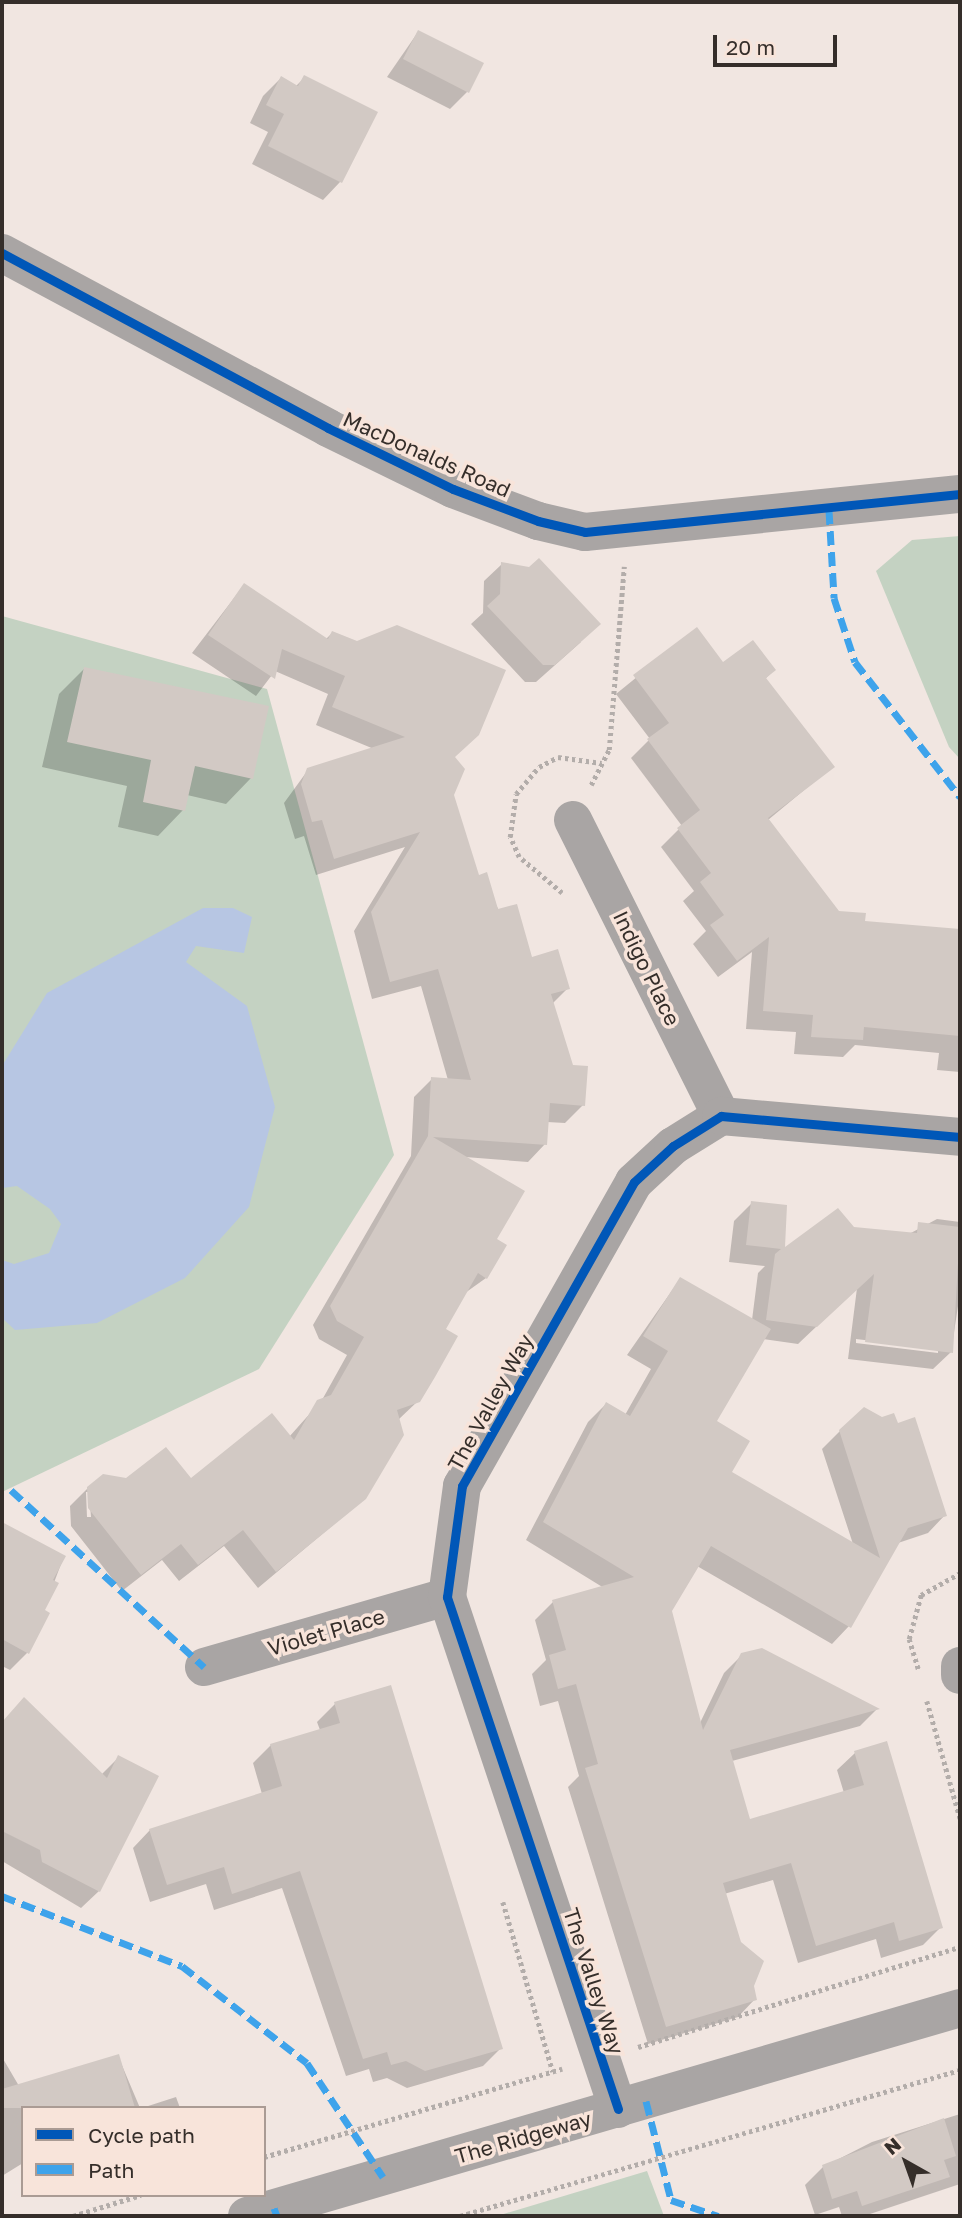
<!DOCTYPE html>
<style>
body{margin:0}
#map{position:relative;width:962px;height:2218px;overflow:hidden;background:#f1e6e1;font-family:"Golos Text",sans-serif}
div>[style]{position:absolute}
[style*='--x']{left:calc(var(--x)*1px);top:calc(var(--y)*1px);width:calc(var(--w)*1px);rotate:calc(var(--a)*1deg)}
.green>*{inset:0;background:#c4d2c2}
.water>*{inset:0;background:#b7c6e3}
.shadow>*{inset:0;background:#0003}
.building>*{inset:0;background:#d2c9c4}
.path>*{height:4.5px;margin-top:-2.25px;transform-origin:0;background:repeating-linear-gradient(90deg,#b3adaa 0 3.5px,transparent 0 7px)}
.minor>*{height:38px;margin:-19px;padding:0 19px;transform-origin:19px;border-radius:19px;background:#a9a5a4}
.tertiary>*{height:38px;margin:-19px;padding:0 19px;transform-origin:19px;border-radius:19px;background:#a9a5a4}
.quiet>*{height:7px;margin-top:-3.5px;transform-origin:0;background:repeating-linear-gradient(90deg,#3ea3eb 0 14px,transparent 0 21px)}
.cycleway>*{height:9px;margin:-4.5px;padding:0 4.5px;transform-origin:4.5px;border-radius:4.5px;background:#0057b8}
span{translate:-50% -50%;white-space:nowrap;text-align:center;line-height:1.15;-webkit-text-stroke:7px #f8e4da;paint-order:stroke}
.street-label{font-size:21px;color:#352e2a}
.frame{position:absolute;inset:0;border:4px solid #352e2a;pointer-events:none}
.legend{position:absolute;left:21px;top:2106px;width:245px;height:91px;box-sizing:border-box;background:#f8e4da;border:2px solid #aa9b94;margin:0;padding:9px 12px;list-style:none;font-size:21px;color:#352e2a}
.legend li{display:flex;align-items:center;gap:14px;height:35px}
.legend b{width:35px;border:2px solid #aa9b94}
.north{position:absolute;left:871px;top:2127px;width:70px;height:70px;-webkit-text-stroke:5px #f8e4da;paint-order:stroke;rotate:320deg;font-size:19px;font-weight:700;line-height:28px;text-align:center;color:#352e2a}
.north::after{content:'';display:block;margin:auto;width:24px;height:32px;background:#352e2a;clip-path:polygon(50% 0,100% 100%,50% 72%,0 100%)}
.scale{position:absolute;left:713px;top:35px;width:124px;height:32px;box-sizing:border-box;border:4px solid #352e2a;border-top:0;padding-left:9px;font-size:21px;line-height:24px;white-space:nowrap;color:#352e2a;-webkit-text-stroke:5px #f8e4da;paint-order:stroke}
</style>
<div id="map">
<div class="green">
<div style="clip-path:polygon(960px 536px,960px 759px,949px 747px,876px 571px,912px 540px)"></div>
<div style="clip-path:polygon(2px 616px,267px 689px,394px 1155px,259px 1369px,2px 1492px)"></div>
<div style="clip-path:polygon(647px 2171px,664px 2216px,497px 2216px)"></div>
</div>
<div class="water">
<div style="clip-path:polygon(203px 908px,233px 908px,252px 917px,244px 953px,196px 946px,186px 962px,247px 1006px,275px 1107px,249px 1207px,185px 1278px,97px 1323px,15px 1330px,2px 1318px,2px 1260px,14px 1264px,49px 1253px,61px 1224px,50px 1209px,17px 1186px,2px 1188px,2px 1066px,47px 993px)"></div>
</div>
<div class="shadow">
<div style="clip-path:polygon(418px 32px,468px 91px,450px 109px,387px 77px)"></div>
<div style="clip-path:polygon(305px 77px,376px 113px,340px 182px,323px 200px,252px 164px,268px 132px,250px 123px,263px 96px,281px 78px,296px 86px)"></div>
<div style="clip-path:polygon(502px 564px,581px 642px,536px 682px,525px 682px,471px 624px,483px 613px,484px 581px)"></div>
<div style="clip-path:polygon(evenodd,244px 585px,326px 639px,332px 633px,454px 757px,452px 795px,478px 877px,530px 959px,568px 988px,552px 1004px,583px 1105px,565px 1123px,547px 1122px,545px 1144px,528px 1162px,465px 1157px,494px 1240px,486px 1278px,465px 1293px,444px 1329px,418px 1401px,398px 1420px,365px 1498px,258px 1588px,224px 1546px,179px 1581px,162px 1560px,122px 1591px,71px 1526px,70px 1506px,88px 1488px,126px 1480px,191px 1481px,289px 1437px,322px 1400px,347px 1355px,319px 1339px,313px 1325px,411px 1156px,414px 1097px,432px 1079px,448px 1080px,421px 986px,372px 999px,354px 931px,405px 847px,316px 875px,304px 836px,295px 839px,284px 803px,308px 770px,374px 749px,316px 725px,328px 694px,275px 671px,256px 696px,192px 653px,244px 585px,86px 1492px,89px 1492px,91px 1517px,87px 1517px,86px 1492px)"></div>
<div style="clip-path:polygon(696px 629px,723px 664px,774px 670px,765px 679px,832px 767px,768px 820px,838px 913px,863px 923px,960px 931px,960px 1072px,937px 1070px,939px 1053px,855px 1045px,843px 1057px,794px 1054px,796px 1032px,746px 1029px,752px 952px,718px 977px,693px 944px,706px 931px,683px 901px,694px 891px,661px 847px,682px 826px,631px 758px,650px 739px,616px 694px)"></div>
<div style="clip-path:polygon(85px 668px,251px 778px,226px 804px,187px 795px,183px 810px,158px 836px,118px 827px,127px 786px,42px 767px,59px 694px)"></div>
<div style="clip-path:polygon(evenodd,752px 1203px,783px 1250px,853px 1229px,909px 1234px,937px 1219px,960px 1222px,960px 1293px,951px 1352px,933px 1369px,848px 1359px,857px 1288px,798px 1344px,763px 1339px,715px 1422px,729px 1472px,853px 1544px,822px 1449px,840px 1431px,945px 1515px,928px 1533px,898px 1543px,849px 1626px,832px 1644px,697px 1566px,670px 1611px,700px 1723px,724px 1673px,742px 1655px,877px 1709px,860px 1726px,732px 1761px,749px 1821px,844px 1793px,837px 1770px,855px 1753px,941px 1927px,923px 1945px,881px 1958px,876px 1939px,798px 1963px,773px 1880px,724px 1894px,755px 1999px,738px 2017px,648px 2044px,568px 1787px,579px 1776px,558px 1701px,540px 1706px,532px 1674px,546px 1660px,535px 1620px,553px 1602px,604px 1588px,526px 1540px,588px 1422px,606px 1404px,625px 1415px,651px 1369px,627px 1355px,680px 1279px,752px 1320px,758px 1273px,765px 1266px,729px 1262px,734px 1221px,752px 1203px,856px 1339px,938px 1349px,938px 1353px,856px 1343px,856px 1339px)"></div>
<div style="clip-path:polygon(2px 1524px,64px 1556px,28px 1652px,10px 1670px,2px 1666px)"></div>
<div style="clip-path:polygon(335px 1704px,501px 2048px,483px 2066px,407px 2088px,387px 2078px,373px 2082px,369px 2069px,346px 2076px,282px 1888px,214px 1910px,206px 1884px,150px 1902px,133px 1848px,150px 1830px,262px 1794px,253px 1763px,271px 1745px,320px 1730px,317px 1722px)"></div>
<div style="clip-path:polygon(2px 1721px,101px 1775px,119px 1757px,99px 1891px,81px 1908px,2px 1861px)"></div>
<div style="clip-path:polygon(118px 2056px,140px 2108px,23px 2108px,23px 2163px,2px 2176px,2px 2057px,19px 2086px)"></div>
<div style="clip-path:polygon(176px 2097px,180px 2108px,142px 2108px)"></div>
<div style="clip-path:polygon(960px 2114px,960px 2184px,864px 2216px,842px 2216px,839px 2207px,815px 2215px,805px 2185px,823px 2167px,872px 2142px)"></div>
</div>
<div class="building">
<div style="clip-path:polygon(418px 30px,484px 63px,469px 93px,403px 59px)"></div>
<div style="clip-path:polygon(304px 75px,378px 112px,342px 183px,268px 146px,284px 114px,266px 105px,281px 76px,298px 86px)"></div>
<div style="clip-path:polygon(539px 558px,601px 624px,555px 665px,543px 665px,487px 606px,500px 594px,501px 562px,529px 567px)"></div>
<div style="clip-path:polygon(244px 583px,328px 639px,332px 631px,357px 641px,397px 625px,506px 670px,479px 735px,455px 757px,465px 769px,454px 795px,479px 875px,487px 872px,498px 909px,517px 904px,532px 957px,558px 949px,570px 989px,551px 994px,573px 1065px,588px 1066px,585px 1106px,550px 1103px,547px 1145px,433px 1137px,525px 1191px,497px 1239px,507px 1245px,487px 1279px,478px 1273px,446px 1329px,458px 1336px,435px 1377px,420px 1402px,397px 1410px,404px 1435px,366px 1499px,276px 1572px,243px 1530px,198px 1565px,181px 1544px,141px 1575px,88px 1508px,87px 1487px,103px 1474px,126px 1478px,166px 1447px,191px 1478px,272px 1413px,294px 1440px,317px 1400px,331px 1395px,364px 1337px,337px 1321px,330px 1306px,428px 1136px,431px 1077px,471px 1080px,438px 969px,390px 982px,371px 912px,420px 832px,334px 859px,322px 820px,312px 822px,301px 784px,307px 768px,405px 737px,332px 707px,345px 676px,282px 649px,275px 679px,208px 635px)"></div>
<div style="clip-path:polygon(697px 627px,723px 662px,753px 640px,776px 670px,766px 678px,835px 767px,768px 818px,839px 911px,866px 913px,865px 921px,960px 929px,960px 1036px,864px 1027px,863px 1040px,811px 1037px,813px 1015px,763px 1011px,769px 937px,737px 961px,710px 925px,724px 915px,700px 882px,711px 873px,677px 828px,700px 810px,647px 739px,669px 723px,633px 675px)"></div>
<div style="clip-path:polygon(84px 667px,269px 706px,253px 779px,195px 766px,185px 811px,143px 802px,151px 760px,67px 742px)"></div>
<div style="clip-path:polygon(751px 1201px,787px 1205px,785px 1247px,838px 1208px,854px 1227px,917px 1233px,918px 1222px,960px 1227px,953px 1353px,865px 1342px,874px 1274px,817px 1327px,766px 1320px,775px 1254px,781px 1249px,746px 1245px)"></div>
<div style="clip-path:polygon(680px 1277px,771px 1329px,717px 1421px,750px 1441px,732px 1472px,880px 1558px,839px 1430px,864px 1407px,882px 1417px,894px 1413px,898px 1423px,915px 1417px,947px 1516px,908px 1528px,851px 1628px,711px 1546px,672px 1611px,703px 1730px,741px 1653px,762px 1648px,880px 1709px,730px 1750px,750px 1819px,864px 1785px,854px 1751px,887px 1741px,943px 1928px,899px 1941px,894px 1922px,816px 1946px,791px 1863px,723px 1883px,741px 1942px,764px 1961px,754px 1986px,757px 2000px,666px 2027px,585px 1768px,598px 1764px,576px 1684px,558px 1689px,549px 1655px,566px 1650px,552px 1600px,634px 1577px,543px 1522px,606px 1402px,630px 1416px,668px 1351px,643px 1336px)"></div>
<div style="clip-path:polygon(2px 1522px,66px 1556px,53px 1580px,59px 1583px,45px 1610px,50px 1613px,29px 1654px,2px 1639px)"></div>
<div style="clip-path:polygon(391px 1685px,503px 2049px,425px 2071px,406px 2061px,391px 2065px,387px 2052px,363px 2059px,300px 1871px,232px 1894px,224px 1867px,167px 1885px,149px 1829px,282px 1786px,270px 1744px,340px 1723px,334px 1702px)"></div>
<div style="clip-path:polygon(24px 1697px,107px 1778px,118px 1755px,159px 1776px,100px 1892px,42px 1862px,40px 1850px,2px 1831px,2px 1722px)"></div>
<div style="clip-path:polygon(119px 2054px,135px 2108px,2px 2108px,2px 2089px)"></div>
<div style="clip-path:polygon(944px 2118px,956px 2156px,944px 2160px,950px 2177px,862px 2206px,857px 2191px,832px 2199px,822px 2165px)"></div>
</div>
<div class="path">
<div style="--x:591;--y:785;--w:39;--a:-63"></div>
<div style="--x:609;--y:750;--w:184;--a:-85.3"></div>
<div style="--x:562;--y:893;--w:56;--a:-140.1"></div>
<div style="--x:519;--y:857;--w:22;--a:-114"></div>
<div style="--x:510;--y:837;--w:43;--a:-82.1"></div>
<div style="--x:516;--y:794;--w:35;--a:-50"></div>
<div style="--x:539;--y:767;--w:21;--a:-28"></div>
<div style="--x:558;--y:757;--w:44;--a:7.8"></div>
<div style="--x:918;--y:1669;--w:31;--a:-107"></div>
<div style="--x:909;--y:1639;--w:46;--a:-74.7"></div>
<div style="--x:921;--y:1595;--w:45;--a:-29.4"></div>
<div style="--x:927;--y:1701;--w:122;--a:74.2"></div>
<div style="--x:503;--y:1902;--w:177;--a:73.6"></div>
<div style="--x:638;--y:2047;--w:337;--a:-17.3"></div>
<div style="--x:264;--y:2157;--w:311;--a:-16.5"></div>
<div style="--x:73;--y:2216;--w:71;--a:-17.2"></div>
<div style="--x:460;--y:2216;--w:521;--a:-16.28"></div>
</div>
<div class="minor">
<div style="--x:2;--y:253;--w:370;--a:28.2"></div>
<div style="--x:328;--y:428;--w:139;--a:26"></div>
<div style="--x:453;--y:489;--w:91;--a:20.6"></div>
<div style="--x:538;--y:521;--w:48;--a:13.2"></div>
<div style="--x:585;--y:532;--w:377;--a:-5.8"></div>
<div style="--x:573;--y:820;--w:331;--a:63.4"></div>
<div style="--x:960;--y:1666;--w:9;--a:90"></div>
<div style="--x:204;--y:1667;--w:253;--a:-16.1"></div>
<div style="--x:618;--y:2109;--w:540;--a:-108.47"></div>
<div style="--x:447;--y:1597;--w:112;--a:-82.3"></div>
<div style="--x:462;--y:1486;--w:349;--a:-60.5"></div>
<div style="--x:634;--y:1182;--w:53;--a:-42.7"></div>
<div style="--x:673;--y:1146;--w:57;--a:-32"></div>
<div style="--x:721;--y:1116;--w:240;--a:5"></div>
</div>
<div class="tertiary">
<div style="--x:247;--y:2216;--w:743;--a:-16.26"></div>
</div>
<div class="quiet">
<div style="--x:829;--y:510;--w:88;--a:86.7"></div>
<div style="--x:834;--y:598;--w:67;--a:71.8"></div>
<div style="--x:855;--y:662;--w:171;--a:52.1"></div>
<div style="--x:11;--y:1490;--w:262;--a:42.5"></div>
<div style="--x:2;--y:1896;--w:193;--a:21.3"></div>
<div style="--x:182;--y:1966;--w:158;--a:37.8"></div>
<div style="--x:307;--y:2063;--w:137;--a:56.3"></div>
<div style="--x:646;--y:2101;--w:102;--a:75.8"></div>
<div style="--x:671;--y:2200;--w:50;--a:18.8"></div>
<div style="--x:274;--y:2208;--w:9;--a:69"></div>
</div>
<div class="cycleway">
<div style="--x:2;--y:253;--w:370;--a:28.2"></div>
<div style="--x:328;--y:428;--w:139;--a:26"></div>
<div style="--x:453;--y:489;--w:91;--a:20.6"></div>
<div style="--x:538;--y:521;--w:48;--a:13.2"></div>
<div style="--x:585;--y:532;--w:377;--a:-5.8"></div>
<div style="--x:618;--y:2109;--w:540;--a:-108.47"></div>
<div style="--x:447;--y:1597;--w:112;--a:-82.3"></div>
<div style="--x:462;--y:1486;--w:349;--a:-60.5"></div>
<div style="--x:634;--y:1182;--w:53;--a:-42.7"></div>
<div style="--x:673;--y:1146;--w:57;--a:-32"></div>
<div style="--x:721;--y:1116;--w:240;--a:5"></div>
</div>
<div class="street-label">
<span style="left:427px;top:454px;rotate:24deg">MacDonalds Road</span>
<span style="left:647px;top:968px;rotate:64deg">Indigo Place</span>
<span style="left:490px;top:1402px;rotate:-61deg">The Valley Way</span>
<span style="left:326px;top:1632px;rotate:-16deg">Violet Place</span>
<span style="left:594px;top:1981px;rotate:72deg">The Valley Way</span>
<span style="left:523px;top:2137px;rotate:-16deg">The Ridgeway</span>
</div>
<div class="frame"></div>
<ul class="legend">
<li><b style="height:9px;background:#0057b8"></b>Cycle path</li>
<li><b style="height:9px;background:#3ea3eb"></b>Path</li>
</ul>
<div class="north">N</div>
<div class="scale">20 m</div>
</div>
